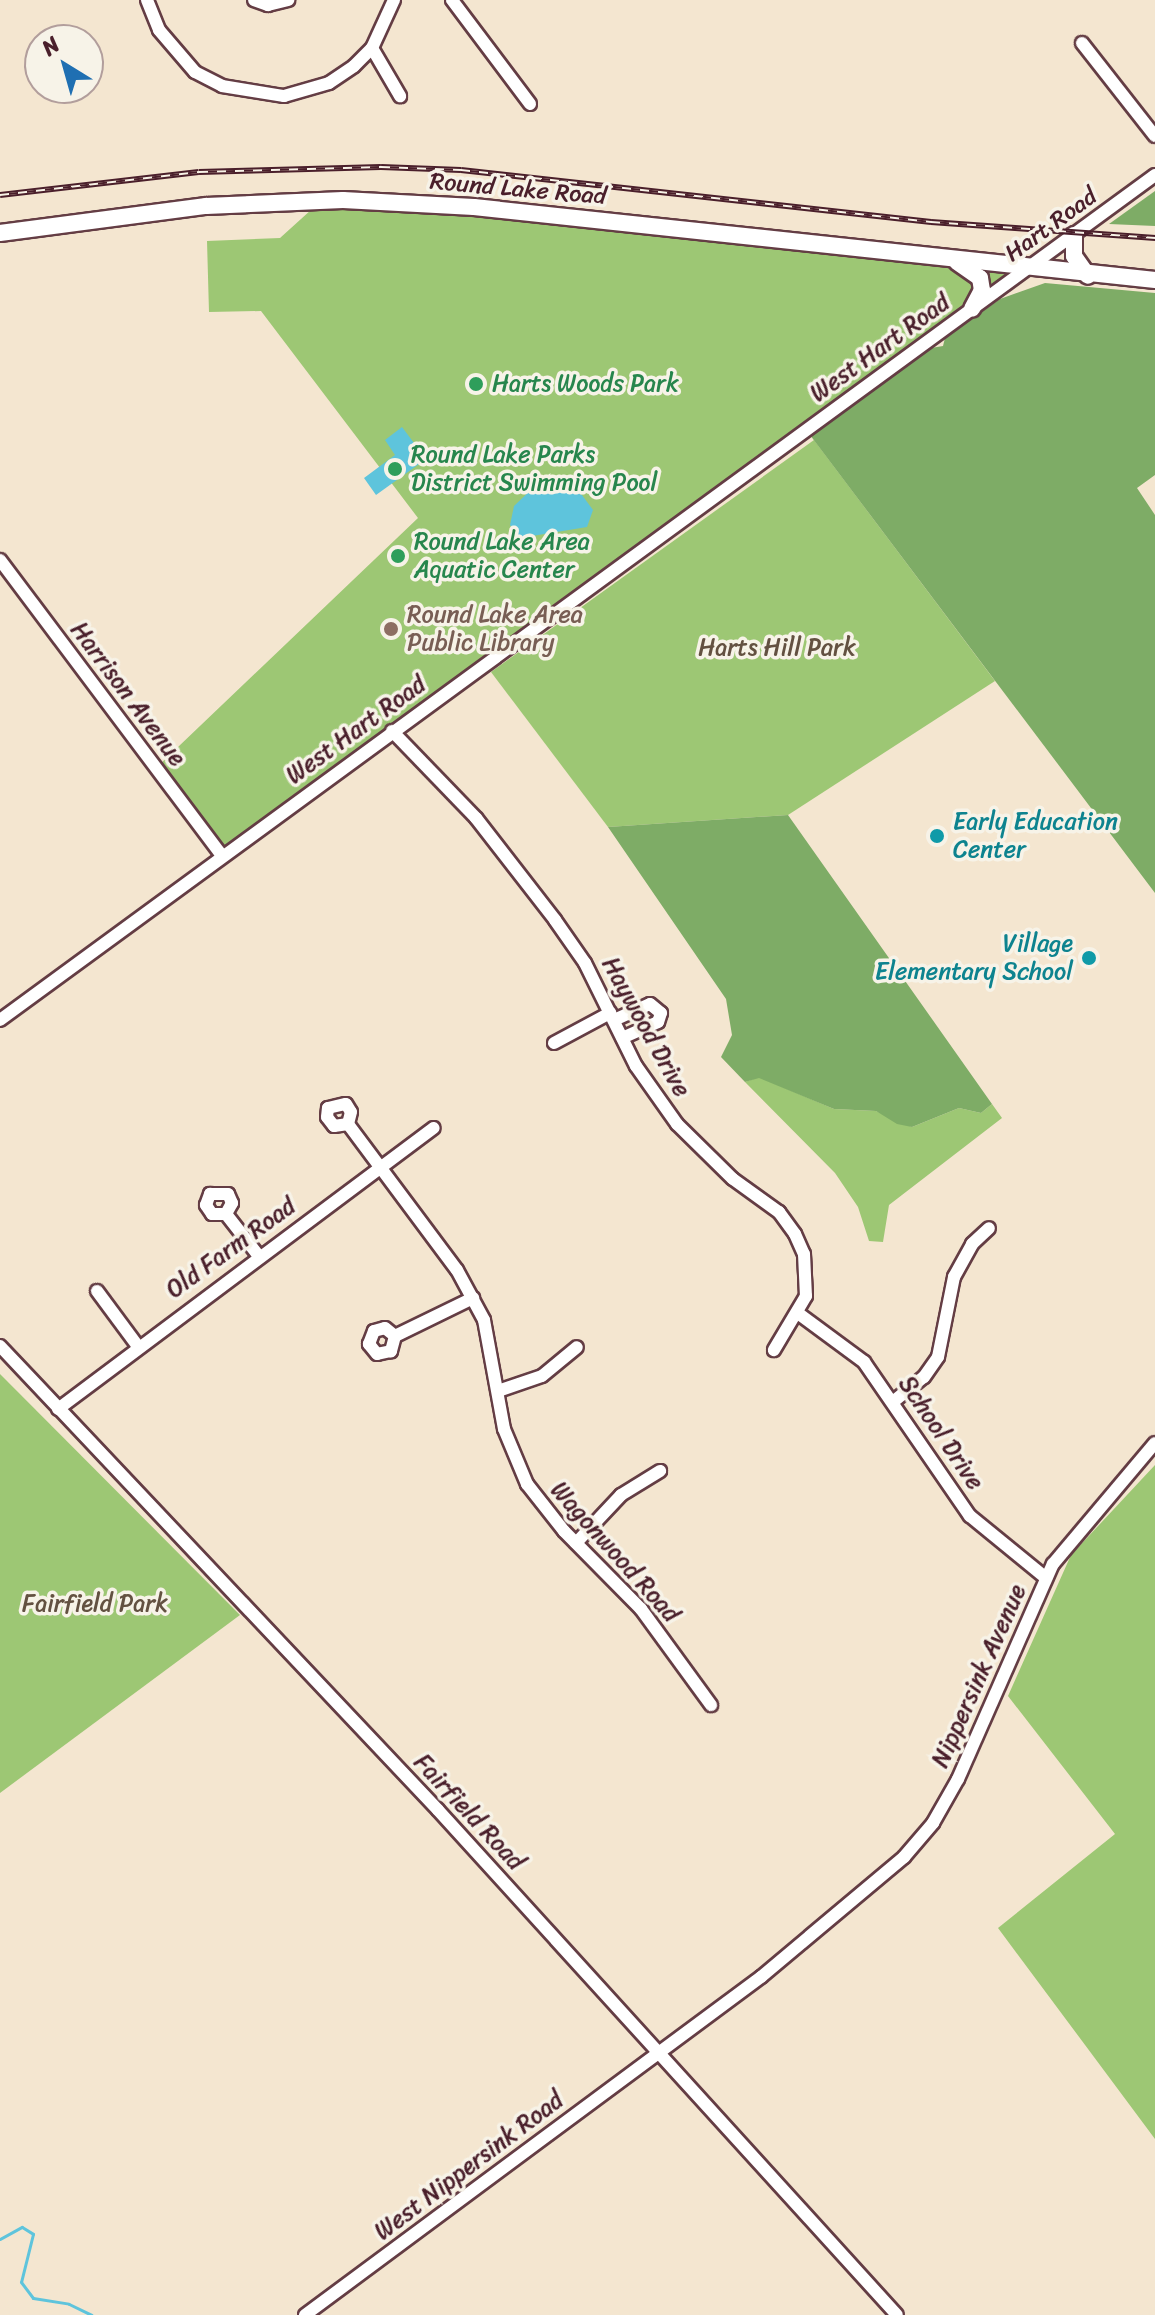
<!DOCTYPE html>
<style>
body{margin:0}
#map{position:relative;width:1155px;height:2315px;overflow:hidden;background:#f4e6d0;font-family:Sriracha,sans-serif}
div>[style]{position:absolute}
[style*='--x']{left:calc(var(--x)*1px);top:calc(var(--y)*1px);width:calc(var(--w)*1px);rotate:calc(var(--a)*1deg)}
.green>*{inset:0;background:#9dc774}
.forest>*{inset:0;background:#7eac66}
.water>*{inset:0;background:#5ec4dc}
.stream>*{height:3px;margin:-1.5px;padding:0 1.5px;transform-origin:1.5px;border-radius:1.5px;background:#5ec4dc}
.roads{filter:drop-shadow(2px 0 #643d44) drop-shadow(-2px 0 #643d44) drop-shadow(0 2px #643d44) drop-shadow(0 -2px #643d44)}
.minor>*{height:12px;margin:-6px;padding:0 6px;transform-origin:6px;border-radius:6px;background:#fff}
.major>*{height:16px;margin:-8px;padding:0 8px;transform-origin:8px;border-radius:8px;background:#fff}
.rail>*{height:6px;margin-top:-3px;transform-origin:0;background:repeating-linear-gradient(90deg,#f7f3e8 0 9px,#4a1f2b 0 18px);box-sizing:border-box;border-block:2px solid #4a1f2b}
.dots>*{width:22px;height:22px;translate:-50% -50%;box-sizing:border-box;border:4px solid #f7f3e8;border-radius:50%}
span{translate:-50% -50%;white-space:nowrap;text-align:center;line-height:1.15;-webkit-text-stroke:7px #f7f3e8;paint-order:stroke}
.street-label{font-size:24px;color:#4a1f2b}
.leisure-label{font-size:24px;color:#27864d}
.left{translate:0 -50%;text-align:left}
.education-label{font-size:24px;color:#785e54}
.park-label{font-size:24px;color:#635141}
.culture-label{font-size:24px;color:#0d838f}
.right{translate:-100% -50%;text-align:right}
.north{position:absolute;left:24px;top:24px;width:80px;height:80px;box-sizing:border-box;background:#f7f3e8;border:2px solid #b29e9c;border-radius:50%;rotate:323deg;font-size:22px;font-weight:700;line-height:32px;text-align:center;color:#4a1f2b}
.north::after{content:'';display:block;margin:auto;width:28px;height:36px;background:#1f6fb2;clip-path:polygon(50% 0,100% 100%,50% 72%,0 100%)}
</style>
<div id="map">
<div class="green">
<div style="clip-path:polygon(322px 200px,1031px 267px,221px 854px,156px 768px,418px 518px,261px 311px,209px 312px,207px 241px,280px 238px)"></div>
<div style="clip-path:polygon(814px 440px,995px 681px,788px 815px,608px 827px,491px 672px)"></div>
<div style="clip-path:polygon(759px 1077px,834px 1109px,876px 1111px,912px 1127px,959px 1108px,981px 1113px,992px 1104px,1002px 1118px,889px 1205px,883px 1242px,869px 1241px,858px 1207px,835px 1173px,745px 1082px)"></div>
<div style="clip-path:polygon(0 1374px,240px 1615px,0 1793px)"></div>
<div style="clip-path:polygon(1155px 1465px,1155px 2139px,998px 1928px,1115px 1834px,1008px 1696px,1071px 1555px)"></div>
</div>
<div class="forest">
<div style="clip-path:polygon(1155px 191px,1155px 226px,1109px 224px)"></div>
<div style="clip-path:polygon(1045px 283px,1155px 293px,1155px 475px,1137px 488px,1155px 515px,1155px 893px,810px 435px,931px 348px,943px 346px,945px 338px,1000px 299px)"></div>
<div style="clip-path:polygon(788px 815px,992px 1104px,981px 1113px,959px 1108px,912px 1127px,897px 1124px,876px 1111px,834px 1109px,759px 1078px,745px 1082px,721px 1057px,732px 1035px,726px 999px,608px 827px)"></div>
</div>
<div class="water">
<div style="clip-path:polygon(402px 427px,426px 459px,376px 495px,364px 478px,395px 455px,385px 440px)"></div>
<div style="clip-path:polygon(536px 485px,563px 486px,582px 495px,593px 510px,587px 527px,520px 538px,510px 525px,514px 506px)"></div>
</div>
<div class="stream">
<div style="--x:0;--y:2239;--w:25;--a:-29"></div>
<div style="--x:22;--y:2227;--w:13;--a:32"></div>
<div style="--x:33;--y:2234;--w:49;--a:104"></div>
<div style="--x:21;--y:2282;--w:20;--a:53"></div>
<div style="--x:33;--y:2298;--w:36;--a:9"></div>
<div style="--x:69;--y:2304;--w:25;--a:26"></div>
</div>
<div class="roads">
<div class="minor">
<div style="--x:147;--y:0;--w:32;--a:68"></div>
<div style="--x:159;--y:30;--w:55;--a:49.4"></div>
<div style="--x:195;--y:72;--w:30;--a:27"></div>
<div style="--x:222;--y:86;--w:63;--a:9.2"></div>
<div style="--x:284;--y:96;--w:47;--a:-16.1"></div>
<div style="--x:329;--y:83;--w:30;--a:-34"></div>
<div style="--x:354;--y:66;--w:25;--a:-45"></div>
<div style="--x:372;--y:48;--w:53;--a:-65.4"></div>
<div style="--x:254;--y:0;--w:15;--a:20"></div>
<div style="--x:268;--y:5;--w:21;--a:-14"></div>
<div style="--x:452;--y:0;--w:130;--a:53.1"></div>
<div style="--x:1082;--y:43;--w:118;--a:51.9"></div>
<div style="--x:372;--y:48;--w:56;--a:59.7"></div>
<div style="--x:0;--y:560;--w:368;--a:53.1"></div>
<div style="--x:392;--y:731;--w:121;--a:46"></div>
<div style="--x:476;--y:818;--w:129;--a:52.2"></div>
<div style="--x:555;--y:920;--w:52;--a:55.1"></div>
<div style="--x:585;--y:963;--w:115;--a:63.7"></div>
<div style="--x:636;--y:1066;--w:71;--a:54.7"></div>
<div style="--x:677;--y:1124;--w:78;--a:44.5"></div>
<div style="--x:733;--y:1179;--w:57;--a:35.7"></div>
<div style="--x:779;--y:1212;--w:27;--a:54"></div>
<div style="--x:795;--y:1234;--w:22;--a:66"></div>
<div style="--x:804;--y:1254;--w:42;--a:87.3"></div>
<div style="--x:806;--y:1296;--w:63;--a:120.7"></div>
<div style="--x:0;--y:1020;--w:1431;--a:-36.19"></div>
<div style="--x:614;--y:1020;--w:39;--a:-24"></div>
<div style="--x:650;--y:1004;--w:14;--a:39"></div>
<div style="--x:661;--y:1013;--w:9;--a:108"></div>
<div style="--x:658;--y:1022;--w:39;--a:156"></div>
<div style="--x:554;--y:1043;--w:64;--a:-28.2"></div>
<div style="--x:348;--y:1124;--w:14;--a:172"></div>
<div style="--x:334;--y:1126;--w:11;--a:-128"></div>
<div style="--x:327;--y:1117;--w:9;--a:-84"></div>
<div style="--x:328;--y:1108;--w:18;--a:-13"></div>
<div style="--x:346;--y:1104;--w:9;--a:58"></div>
<div style="--x:351;--y:1112;--w:12;--a:104"></div>
<div style="--x:348;--y:1124;--w:182;--a:53.3"></div>
<div style="--x:457;--y:1270;--w:57;--a:61.6"></div>
<div style="--x:484;--y:1320;--w:111;--a:79.6"></div>
<div style="--x:504;--y:1429;--w:60;--a:67.3"></div>
<div style="--x:527;--y:1484;--w:60;--a:51.8"></div>
<div style="--x:564;--y:1531;--w:110;--a:45.4"></div>
<div style="--x:641;--y:1609;--w:119;--a:53.9"></div>
<div style="--x:226;--y:1214;--w:14;--a:180"></div>
<div style="--x:212;--y:1214;--w:11;--a:-124"></div>
<div style="--x:206;--y:1205;--w:12;--a:-70"></div>
<div style="--x:210;--y:1194;--w:18;--a:0"></div>
<div style="--x:228;--y:1194;--w:10;--a:66"></div>
<div style="--x:232;--y:1203;--w:13;--a:119"></div>
<div style="--x:226;--y:1214;--w:52;--a:52"></div>
<div style="--x:97;--y:1291;--w:67;--a:53.5"></div>
<div style="--x:799;--y:1314;--w:81;--a:36.4"></div>
<div style="--x:864;--y:1362;--w:187;--a:55.5"></div>
<div style="--x:970;--y:1516;--w:98;--a:39.2"></div>
<div style="--x:395;--y:1336;--w:16;--a:105"></div>
<div style="--x:391;--y:1351;--w:14;--a:168"></div>
<div style="--x:377;--y:1354;--w:13;--a:-129"></div>
<div style="--x:369;--y:1344;--w:14;--a:-69"></div>
<div style="--x:374;--y:1331;--w:11;--a:-15"></div>
<div style="--x:385;--y:1328;--w:13;--a:39"></div>
<div style="--x:395;--y:1336;--w:87;--a:-26"></div>
<div style="--x:0;--y:1346;--w:638;--a:46.65"></div>
<div style="--x:438;--y:1810;--w:682;--a:47.73"></div>
<div style="--x:498;--y:1391;--w:46;--a:-18.8"></div>
<div style="--x:542;--y:1376;--w:45;--a:-39.6"></div>
<div style="--x:894;--y:1401;--w:38;--a:-39"></div>
<div style="--x:924;--y:1377;--w:24;--a:-55"></div>
<div style="--x:938;--y:1357;--w:82;--a:-78.7"></div>
<div style="--x:954;--y:1277;--w:38;--a:-61"></div>
<div style="--x:972;--y:1244;--w:23;--a:-43"></div>
<div style="--x:58;--y:1409;--w:469;--a:-36.8"></div>
<div style="--x:576;--y:1543;--w:66;--a:-46.8"></div>
<div style="--x:621;--y:1495;--w:46;--a:-31.6"></div>
<div style="--x:305;--y:2315;--w:568;--a:-36.55"></div>
<div style="--x:761;--y:1977;--w:187;--a:-40"></div>
<div style="--x:904;--y:1857;--w:45;--a:-49.5"></div>
<div style="--x:933;--y:1823;--w:51;--a:-60.4"></div>
<div style="--x:958;--y:1779;--w:235;--a:-66.2"></div>
<div style="--x:1053;--y:1564;--w:158;--a:-49.9"></div>
</div>
<div class="major">
<div style="--x:0;--y:233;--w:208;--a:-7.5"></div>
<div style="--x:206;--y:206;--w:137;--a:-2.5"></div>
<div style="--x:343;--y:200;--w:131;--a:3.1"></div>
<div style="--x:474;--y:207;--w:685;--a:6.12"></div>
<div style="--x:1074;--y:235;--w:21;--a:90"></div>
<div style="--x:1074;--y:256;--w:24;--a:55"></div>
<div style="--x:957;--y:262;--w:28;--a:35"></div>
<div style="--x:980;--y:278;--w:12;--a:81"></div>
<div style="--x:982;--y:290;--w:21;--a:118"></div>
</div>
</div>
<div class="rail">
<div style="--x:0;--y:195;--w:200;--a:-6.6"></div>
<div style="--x:199;--y:172;--w:182;--a:-1.6"></div>
<div style="--x:381;--y:167;--w:80;--a:2.1"></div>
<div style="--x:461;--y:170;--w:473;--a:6.3"></div>
<div style="--x:931;--y:222;--w:225;--a:4.1"></div>
</div>
<div class="dots">
<div style="left:476px;top:384px;background:#2e9e5b"></div>
<div style="left:395px;top:469px;background:#2e9e5b"></div>
<div style="left:398px;top:556px;background:#2e9e5b"></div>
<div style="left:391px;top:629px;background:#8d6e63"></div>
<div style="left:937px;top:836px;background:#0f9aa8"></div>
<div style="left:1089px;top:958px;background:#0f9aa8"></div>
</div>
<div class="street-label">
<span style="left:518px;top:189px;rotate:5deg">Round Lake Road</span>
<span style="left:1051px;top:225px;rotate:-36deg">Hart Road</span>
<span style="left:880px;top:348px;rotate:-36deg">West Hart Road</span>
<span style="left:128px;top:694px;rotate:53deg">Harrison Avenue</span>
<span style="left:356px;top:730px;rotate:-36deg">West Hart Road</span>
<span style="left:646px;top:1027px;rotate:61deg">Haywood Drive</span>
<span style="left:231px;top:1248px;rotate:-36deg">Old Farm Road</span>
<span style="left:941px;top:1433px;rotate:56deg">School Drive</span>
<span style="left:615px;top:1552px;rotate:48deg">Wagonwood Road</span>
<span style="left:979px;top:1676px;rotate:-66deg">Nippersink Avenue</span>
<span style="left:469px;top:1812px;rotate:47deg">Fairfield Road</span>
<span style="left:469px;top:2166px;rotate:-37deg">West Nippersink Road</span>
</div>
<div class="leisure-label">
<span class="left" style="left:492px;top:384px">Harts Woods Park</span>
<span class="left" style="left:411px;top:469px">Round Lake Parks<br>District Swimming Pool</span>
<span class="left" style="left:414px;top:556px">Round Lake Area<br>Aquatic Center</span>
</div>
<div class="education-label">
<span class="left" style="left:407px;top:629px">Round Lake Area<br>Public Library</span>
</div>
<div class="park-label">
<span style="left:777px;top:648px">Harts Hill Park</span>
<span style="left:95px;top:1604px">Fairfield Park</span>
</div>
<div class="culture-label">
<span class="left" style="left:953px;top:836px">Early Education<br>Center</span>
<span class="right" style="left:1073px;top:958px">Village<br>Elementary School</span>
</div>
<div class="north">N</div>
</div>
